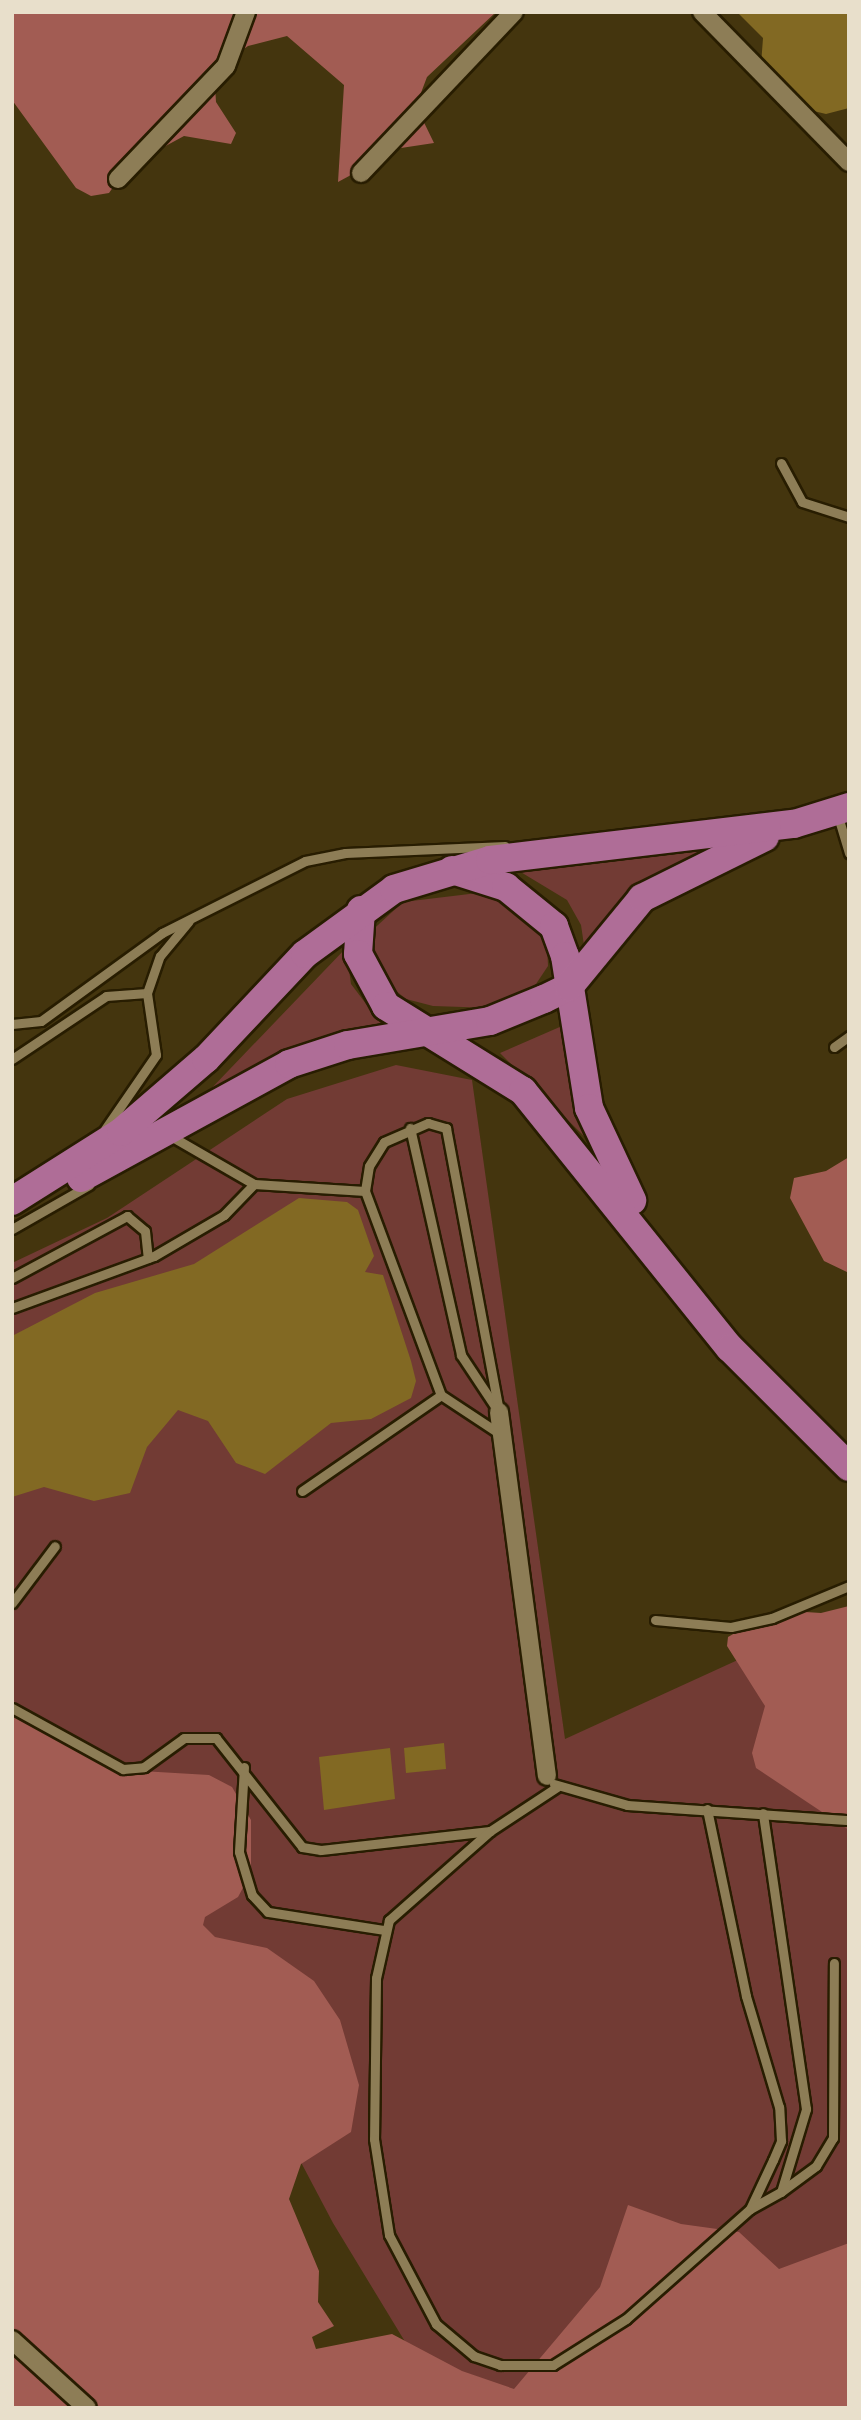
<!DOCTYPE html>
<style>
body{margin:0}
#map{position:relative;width:861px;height:2420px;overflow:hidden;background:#44350e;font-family:"Open Sans",sans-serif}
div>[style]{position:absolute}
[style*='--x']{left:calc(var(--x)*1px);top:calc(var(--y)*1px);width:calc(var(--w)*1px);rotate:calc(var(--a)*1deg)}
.green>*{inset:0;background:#723b34}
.forest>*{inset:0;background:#a25c53}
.water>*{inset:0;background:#826923}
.roads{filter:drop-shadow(2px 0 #281d01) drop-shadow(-2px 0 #281d01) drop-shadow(0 2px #281d01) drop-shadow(0 -2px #281d01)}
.lane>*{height:9px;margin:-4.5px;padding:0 4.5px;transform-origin:4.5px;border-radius:4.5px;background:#8d7d56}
.street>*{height:18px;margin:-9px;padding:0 9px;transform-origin:9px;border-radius:9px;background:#8d7d56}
.primary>*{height:28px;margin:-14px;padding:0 14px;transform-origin:14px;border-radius:14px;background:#af6d97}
span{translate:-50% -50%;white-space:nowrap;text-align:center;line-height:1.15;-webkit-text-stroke:5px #44350e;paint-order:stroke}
.frame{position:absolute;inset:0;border:14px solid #e8dfcb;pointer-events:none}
</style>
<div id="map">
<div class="green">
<div style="clip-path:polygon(712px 850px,585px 952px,581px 925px,567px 900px,519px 871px)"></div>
<div style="clip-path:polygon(486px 892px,535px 921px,547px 944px,548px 966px,536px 984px,493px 1008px,433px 1006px,406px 999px,374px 973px,366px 936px,403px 902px)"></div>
<div style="clip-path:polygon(346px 948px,351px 984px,382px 1025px,301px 1045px,206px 1094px)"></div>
<div style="clip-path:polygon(562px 1026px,570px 1086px,593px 1145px,500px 1053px)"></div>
<div style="clip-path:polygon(396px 1065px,472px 1080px,565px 1739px,849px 1609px,849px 2301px,488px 2408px,421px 2368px,333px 2223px,144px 1865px,12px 1817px,12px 1263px,107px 1218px,287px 1099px)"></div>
</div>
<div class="forest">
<div style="clip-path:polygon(12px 12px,496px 12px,427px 77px,416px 106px,434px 143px,401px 148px,338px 182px,344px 85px,287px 36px,248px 46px,214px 70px,216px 102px,236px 133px,231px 144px,184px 136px,127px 167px,109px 193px,91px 196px,76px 188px,12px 100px)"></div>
<div style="clip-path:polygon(849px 1157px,849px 1273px,824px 1261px,790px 1198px,794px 1178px,826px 1171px)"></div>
<div style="clip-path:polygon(849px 1606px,849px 1830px,756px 1768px,752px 1753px,765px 1706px,727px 1646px,728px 1637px,775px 1610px,821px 1613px)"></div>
<div style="clip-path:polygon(12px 1700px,82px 1750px,141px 1771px,209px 1775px,232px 1787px,251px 1820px,251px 1873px,238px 1897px,205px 1917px,203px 1925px,215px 1937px,267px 1948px,314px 1981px,340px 2020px,359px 2085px,351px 2132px,301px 2164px,289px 2199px,319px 2271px,318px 2302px,334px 2326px,312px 2337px,316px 2349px,392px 2334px,462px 2371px,514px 2389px,600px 2287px,628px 2205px,681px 2224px,739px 2232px,779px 2269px,849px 2243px,849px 2408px,12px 2408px)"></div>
</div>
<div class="water">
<div style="clip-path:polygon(737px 12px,849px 12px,849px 108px,826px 114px,801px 108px,761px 65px,763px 38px)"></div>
<div style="clip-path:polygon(299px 1198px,347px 1202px,358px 1210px,374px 1256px,365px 1272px,383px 1275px,411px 1361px,416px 1381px,411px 1398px,371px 1419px,331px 1423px,265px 1474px,236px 1463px,208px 1421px,178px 1410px,147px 1447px,130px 1493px,94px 1501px,44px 1487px,12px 1497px,12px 1336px,95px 1293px,194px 1264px)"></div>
<div style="clip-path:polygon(444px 1743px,446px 1769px,406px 1773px,404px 1748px)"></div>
<div style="clip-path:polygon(390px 1748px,395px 1799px,324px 1810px,319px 1757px)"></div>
</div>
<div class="roads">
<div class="lane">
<div style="--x:781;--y:463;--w:44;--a:61.7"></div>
<div style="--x:802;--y:502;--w:49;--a:17.7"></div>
<div style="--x:837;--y:813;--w:42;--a:73.3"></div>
<div style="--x:12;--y:1024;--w:29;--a:-6"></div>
<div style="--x:41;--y:1021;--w:150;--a:-36"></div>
<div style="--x:162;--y:933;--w:160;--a:-26.7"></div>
<div style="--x:305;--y:861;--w:41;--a:-11.3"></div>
<div style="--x:345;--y:853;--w:160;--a:-2.5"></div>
<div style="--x:834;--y:1047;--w:19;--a:-36"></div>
<div style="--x:12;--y:1059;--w:113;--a:-33.8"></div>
<div style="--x:106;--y:996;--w:41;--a:-4.2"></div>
<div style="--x:410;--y:1128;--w:233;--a:77.3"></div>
<div style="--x:461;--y:1355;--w:67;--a:56.5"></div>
<div style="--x:105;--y:1129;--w:90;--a:-55.4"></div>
<div style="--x:156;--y:1055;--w:63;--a:-98.3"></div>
<div style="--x:147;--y:993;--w:39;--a:-71"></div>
<div style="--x:160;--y:956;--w:45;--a:-50.4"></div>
<div style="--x:169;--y:1135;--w:98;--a:30"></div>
<div style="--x:254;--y:1184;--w:111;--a:3.6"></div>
<div style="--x:365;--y:1191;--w:218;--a:69.6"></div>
<div style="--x:365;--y:1191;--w:25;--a:-81"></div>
<div style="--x:369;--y:1166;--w:28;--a:-58"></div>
<div style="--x:384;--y:1142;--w:48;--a:-23.4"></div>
<div style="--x:428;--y:1123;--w:19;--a:16"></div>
<div style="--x:446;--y:1128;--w:289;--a:79.4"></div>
<div style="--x:12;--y:1229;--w:89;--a:-29.7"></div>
<div style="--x:12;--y:1278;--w:131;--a:-28.3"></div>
<div style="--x:127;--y:1216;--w:23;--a:40"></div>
<div style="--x:145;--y:1231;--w:27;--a:84"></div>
<div style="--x:12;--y:1308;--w:151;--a:-20.1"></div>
<div style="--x:154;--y:1256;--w:81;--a:-30.4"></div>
<div style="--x:224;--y:1215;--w:43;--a:-45.9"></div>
<div style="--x:302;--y:1491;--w:169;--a:-34.6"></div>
<div style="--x:441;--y:1395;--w:74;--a:33.5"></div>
<div style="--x:12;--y:1603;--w:71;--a:-53"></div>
<div style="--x:655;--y:1620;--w:76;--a:5.3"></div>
<div style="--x:731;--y:1627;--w:42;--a:-12.4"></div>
<div style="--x:772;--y:1618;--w:83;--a:-22.6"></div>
<div style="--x:12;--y:1708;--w:127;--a:28.8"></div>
<div style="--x:123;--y:1769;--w:21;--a:-5"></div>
<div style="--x:144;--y:1767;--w:49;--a:-35.9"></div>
<div style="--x:184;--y:1738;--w:32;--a:0"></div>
<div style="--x:216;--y:1738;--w:139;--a:51.7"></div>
<div style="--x:302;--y:1847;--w:19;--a:9"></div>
<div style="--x:321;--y:1850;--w:170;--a:-6.4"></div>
<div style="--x:244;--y:1767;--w:85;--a:93.4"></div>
<div style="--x:239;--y:1852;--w:45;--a:73.2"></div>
<div style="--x:252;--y:1895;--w:23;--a:47"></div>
<div style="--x:268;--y:1912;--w:117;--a:8.8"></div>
<div style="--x:554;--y:1784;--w:76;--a:16"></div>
<div style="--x:627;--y:1805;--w:223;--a:3.9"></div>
<div style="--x:557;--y:1787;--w:80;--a:146.7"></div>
<div style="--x:490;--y:1831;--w:135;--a:138.6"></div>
<div style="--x:389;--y:1920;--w:59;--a:102.6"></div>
<div style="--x:376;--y:1978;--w:161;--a:90.7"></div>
<div style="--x:374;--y:2139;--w:97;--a:81.1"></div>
<div style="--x:389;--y:2235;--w:101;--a:62.2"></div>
<div style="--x:436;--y:2324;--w:50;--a:40.1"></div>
<div style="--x:474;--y:2356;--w:28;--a:19"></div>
<div style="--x:500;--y:2365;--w:53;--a:0"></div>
<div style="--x:553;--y:2365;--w:86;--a:-32.2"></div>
<div style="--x:626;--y:2319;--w:166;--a:-41.6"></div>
<div style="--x:750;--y:2209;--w:54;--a:-64.9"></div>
<div style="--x:773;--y:2160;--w:21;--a:-67"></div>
<div style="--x:781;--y:2141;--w:34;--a:-93"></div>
<div style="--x:779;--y:2107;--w:116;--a:-106.6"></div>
<div style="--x:746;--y:1996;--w:191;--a:-101.8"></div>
<div style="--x:782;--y:2191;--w:42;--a:-36.3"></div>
<div style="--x:816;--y:2166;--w:33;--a:-59"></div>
<div style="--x:833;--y:2138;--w:175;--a:-89.7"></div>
<div style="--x:750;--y:2209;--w:35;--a:-29"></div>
<div style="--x:781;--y:2192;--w:87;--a:-73.2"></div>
<div style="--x:806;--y:2109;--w:299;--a:-98.3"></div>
</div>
<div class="street">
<div style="--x:702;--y:12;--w:210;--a:45.6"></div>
<div style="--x:361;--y:173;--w:222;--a:-46.5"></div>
<div style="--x:118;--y:179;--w:156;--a:-46.3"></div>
<div style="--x:226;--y:66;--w:58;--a:-69.7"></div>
<div style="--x:499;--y:1412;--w:367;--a:82.5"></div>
<div style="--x:12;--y:2340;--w:101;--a:42.2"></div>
</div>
<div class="primary">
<div style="--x:452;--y:870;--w:57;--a:17.5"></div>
<div style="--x:506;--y:887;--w:62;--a:39.1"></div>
<div style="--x:554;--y:926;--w:32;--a:70"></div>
<div style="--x:565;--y:956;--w:154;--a:81"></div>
<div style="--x:589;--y:1108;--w:102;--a:64.9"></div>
<div style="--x:361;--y:910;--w:44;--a:93.9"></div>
<div style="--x:358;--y:954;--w:59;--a:61.7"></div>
<div style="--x:386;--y:1006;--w:161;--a:31.8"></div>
<div style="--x:523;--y:1091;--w:330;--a:51.2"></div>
<div style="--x:730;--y:1348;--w:168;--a:45"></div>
<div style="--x:81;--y:1178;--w:237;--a:-28.7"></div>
<div style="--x:289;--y:1064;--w:62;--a:-17.9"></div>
<div style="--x:348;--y:1045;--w:144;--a:-9.6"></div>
<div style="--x:490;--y:1021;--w:58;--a:-22.2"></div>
<div style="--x:544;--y:999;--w:28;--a:-26"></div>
<div style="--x:569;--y:987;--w:115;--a:-50.6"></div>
<div style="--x:642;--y:898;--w:137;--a:-26.4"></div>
<div style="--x:12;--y:1201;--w:129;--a:-32.3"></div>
<div style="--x:121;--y:1132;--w:112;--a:-40.7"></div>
<div style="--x:206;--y:1059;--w:144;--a:-46.7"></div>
<div style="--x:305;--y:954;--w:110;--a:-36.1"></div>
<div style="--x:394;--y:889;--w:100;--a:-16.8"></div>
<div style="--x:490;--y:860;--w:306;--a:-6.8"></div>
<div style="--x:794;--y:824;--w:58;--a:-17.2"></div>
</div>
</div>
<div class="frame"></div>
</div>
